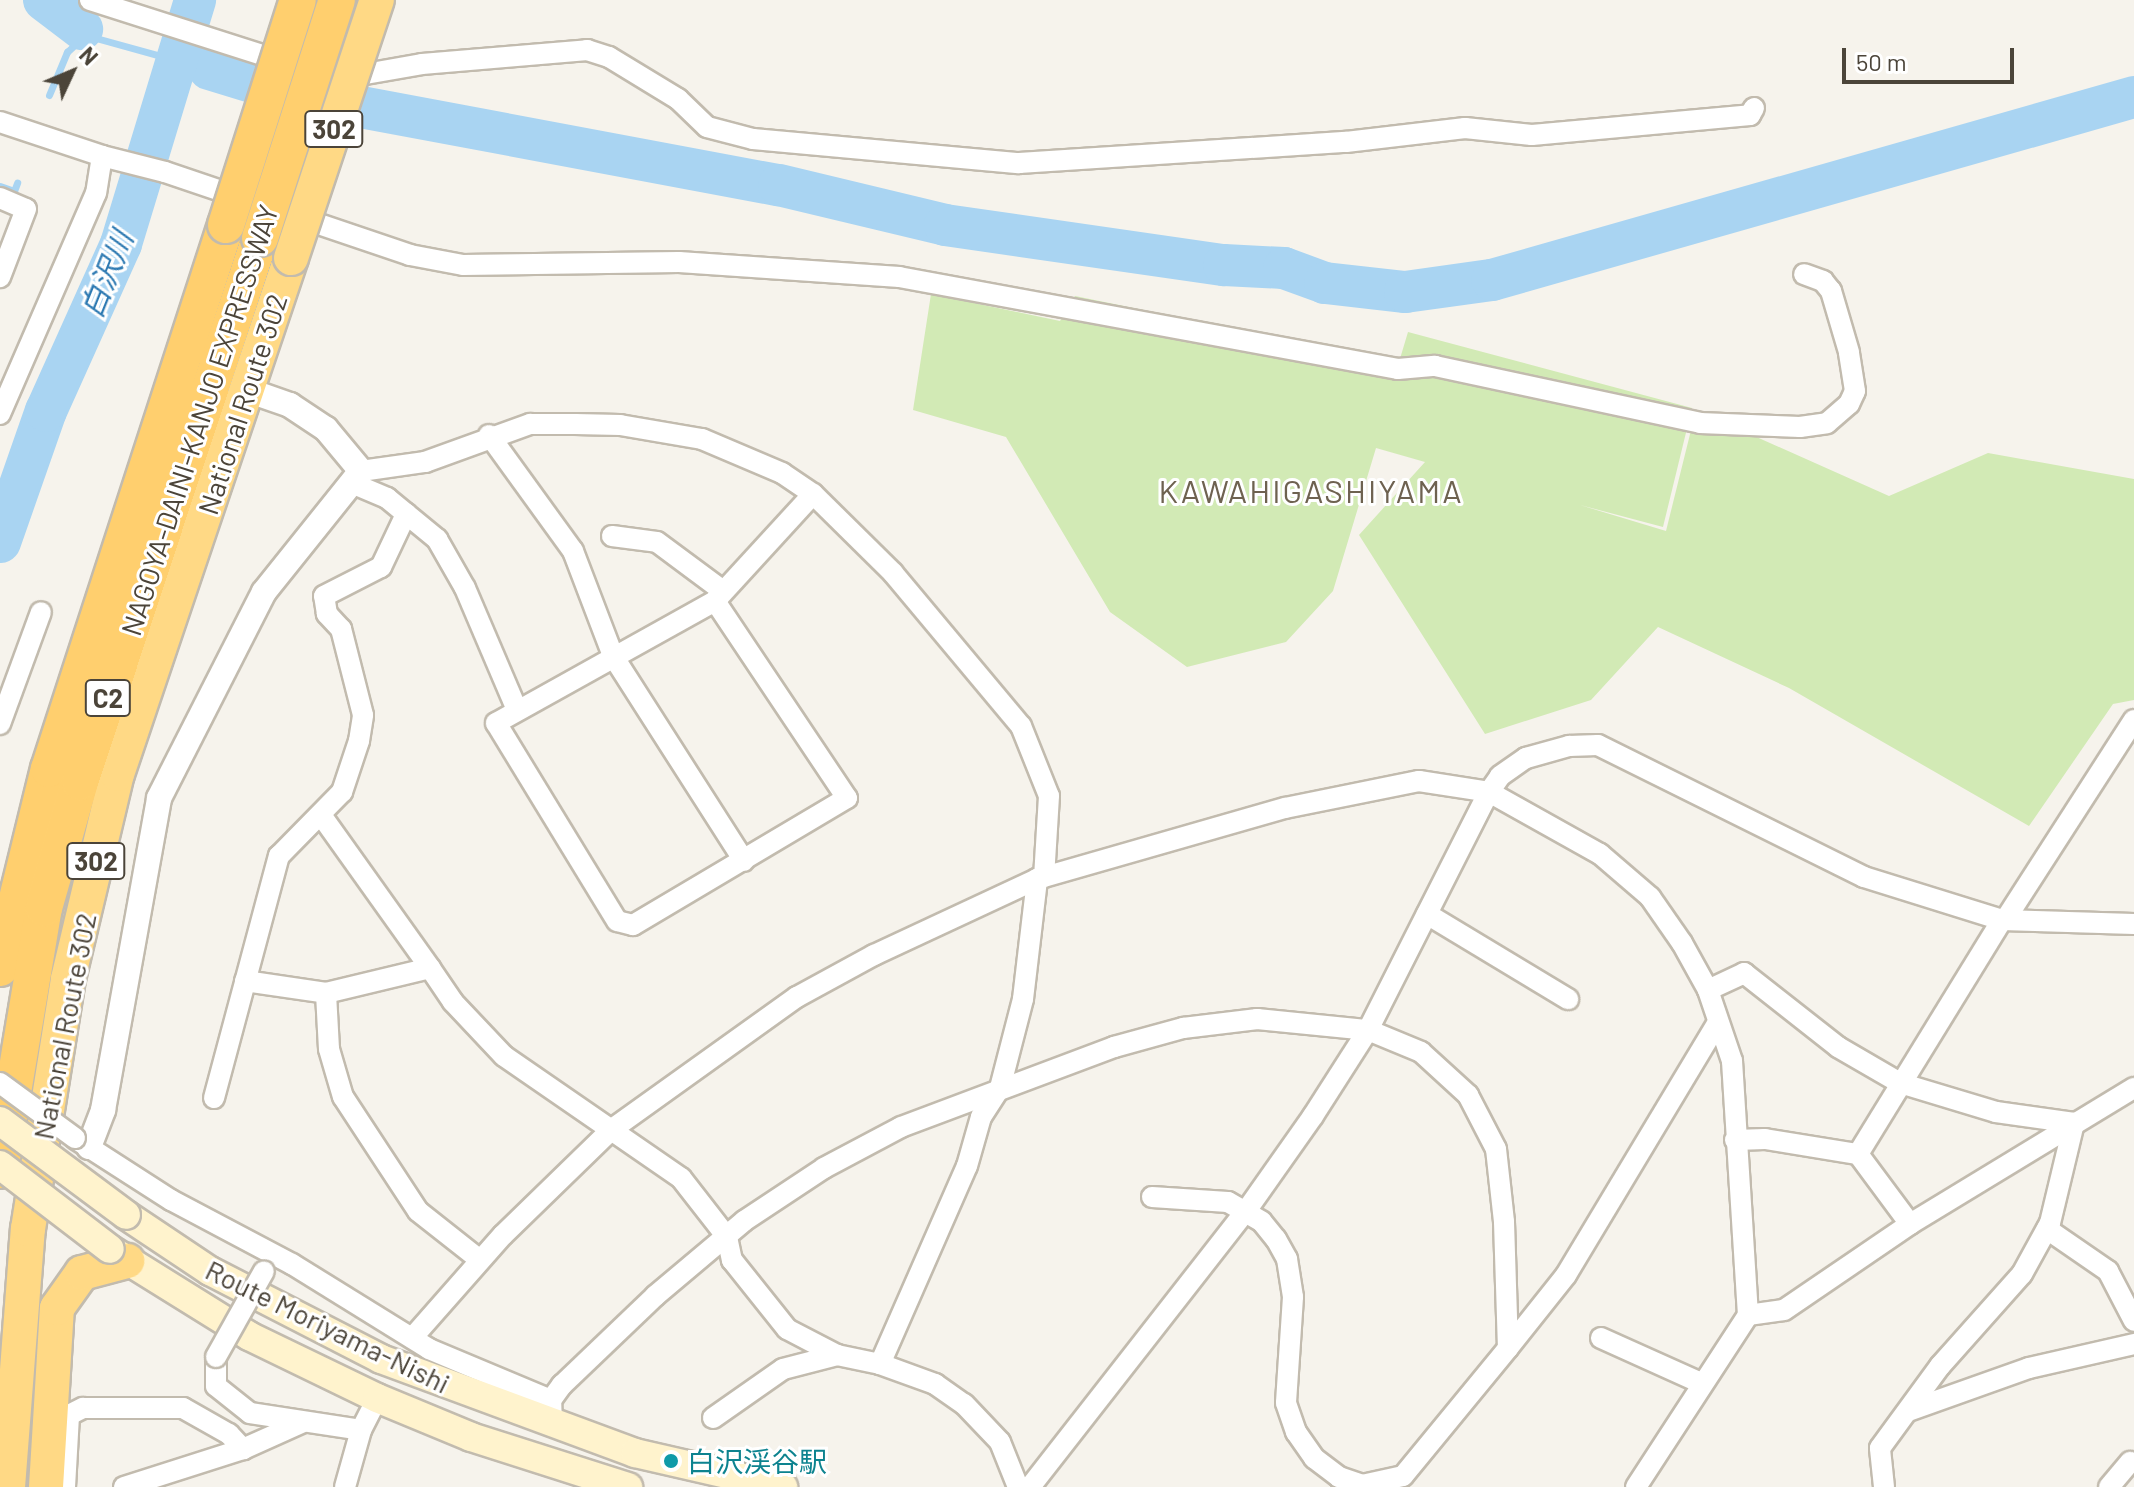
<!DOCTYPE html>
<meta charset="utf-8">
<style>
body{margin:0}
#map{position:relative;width:2134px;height:1487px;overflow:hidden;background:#f6f3ec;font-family:Barlow,"Noto Sans JP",sans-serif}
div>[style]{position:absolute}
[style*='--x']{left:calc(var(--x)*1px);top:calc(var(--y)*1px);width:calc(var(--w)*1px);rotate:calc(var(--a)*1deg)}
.green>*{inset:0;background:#d2eab5}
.stream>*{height:7px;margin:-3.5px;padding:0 3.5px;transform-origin:3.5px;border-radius:3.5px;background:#a9d4f2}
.river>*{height:42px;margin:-21px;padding:0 21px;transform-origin:21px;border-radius:21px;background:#a9d4f2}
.roads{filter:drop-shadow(2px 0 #c2bbae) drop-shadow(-2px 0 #c2bbae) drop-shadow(0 2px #c2bbae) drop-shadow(0 -2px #c2bbae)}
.minor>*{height:20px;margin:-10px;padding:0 10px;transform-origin:10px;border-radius:10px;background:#fff}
.tertiary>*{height:24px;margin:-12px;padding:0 12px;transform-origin:12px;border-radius:12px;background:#fff}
.secondary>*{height:28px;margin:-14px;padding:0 14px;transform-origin:14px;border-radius:14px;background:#fff3cd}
.trunk>*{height:34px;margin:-17px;padding:0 17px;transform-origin:17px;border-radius:17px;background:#ffd985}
.motorway>*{height:36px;margin:-18px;padding:0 18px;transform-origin:18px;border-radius:18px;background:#ffcf6e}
.bridges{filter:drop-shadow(2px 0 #c2bbae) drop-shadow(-2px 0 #c2bbae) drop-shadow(0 2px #c2bbae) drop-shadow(0 -2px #c2bbae)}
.minor-bridge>*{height:20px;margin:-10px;padding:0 10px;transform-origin:10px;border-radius:10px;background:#fff}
.secondary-bridge>*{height:28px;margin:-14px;padding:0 14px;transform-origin:14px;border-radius:14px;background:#fff3cd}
.trunk-bridge>*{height:34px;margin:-17px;padding:0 17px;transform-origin:17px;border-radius:17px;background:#ffd985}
.motorway-bridge>*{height:36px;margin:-18px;padding:0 18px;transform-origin:18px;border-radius:18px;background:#ffcf6e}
.dots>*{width:22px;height:22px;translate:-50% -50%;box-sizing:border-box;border:4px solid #fff;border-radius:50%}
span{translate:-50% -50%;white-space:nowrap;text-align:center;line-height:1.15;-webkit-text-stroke:6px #fff;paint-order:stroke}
.shield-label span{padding:2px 6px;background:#fff;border:2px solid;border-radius:6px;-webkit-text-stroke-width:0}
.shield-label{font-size:26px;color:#4b4439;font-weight:700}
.street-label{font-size:28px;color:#4b4439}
.culture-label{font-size:28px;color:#0d838f}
.left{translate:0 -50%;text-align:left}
.water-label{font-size:30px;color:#2e7ab2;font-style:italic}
.quarter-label{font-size:32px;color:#6e6250;letter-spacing:2px}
.north{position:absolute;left:32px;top:32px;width:80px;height:80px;-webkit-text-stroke:6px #fff;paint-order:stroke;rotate:46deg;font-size:22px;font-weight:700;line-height:32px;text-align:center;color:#4b4439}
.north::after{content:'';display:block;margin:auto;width:28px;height:36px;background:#4b4439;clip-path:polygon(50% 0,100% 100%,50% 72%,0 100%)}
.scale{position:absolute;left:1842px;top:48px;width:172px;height:36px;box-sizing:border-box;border:4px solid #4b4439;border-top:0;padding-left:10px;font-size:24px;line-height:28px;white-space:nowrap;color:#4b4439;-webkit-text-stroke:6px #fff;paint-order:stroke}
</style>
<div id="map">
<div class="green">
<div style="clip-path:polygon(931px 294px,1060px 321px,1075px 296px,1399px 362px,1408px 332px,1692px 408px,1663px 527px,1580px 505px,1666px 531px,1696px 410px,1889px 496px,1988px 453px,2134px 479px,2134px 700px,2113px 704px,2029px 826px,1789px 688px,1658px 627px,1591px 700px,1485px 734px,1359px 535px,1425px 462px,1376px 448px,1333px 591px,1286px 642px,1187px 667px,1110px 612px,1006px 437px,913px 410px)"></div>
</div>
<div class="stream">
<div style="--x:49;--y:95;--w:47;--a:-67.3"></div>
<div style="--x:67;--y:52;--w:25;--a:-43"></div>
<div style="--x:85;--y:35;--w:98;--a:15.5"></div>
<div style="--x:0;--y:186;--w:15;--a:20"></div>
<div style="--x:14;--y:191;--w:9;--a:-69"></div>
</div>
<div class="river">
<div style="--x:44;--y:0;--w:48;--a:37.3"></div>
<div style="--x:209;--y:69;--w:86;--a:17"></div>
<div style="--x:291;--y:94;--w:496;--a:10.6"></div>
<div style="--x:779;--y:185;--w:171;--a:13.5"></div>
<div style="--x:945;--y:225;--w:282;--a:8.2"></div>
<div style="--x:1224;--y:265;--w:60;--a:2.9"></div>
<div style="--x:1284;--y:268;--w:44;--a:20.1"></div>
<div style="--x:1325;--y:283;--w:81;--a:6.4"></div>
<div style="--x:1405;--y:292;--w:88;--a:-7.9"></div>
<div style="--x:1492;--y:280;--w:668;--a:-15.91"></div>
<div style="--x:0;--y:542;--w:139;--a:-70.7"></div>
<div style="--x:46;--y:411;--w:183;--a:-65.8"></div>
<div style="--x:121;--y:244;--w:255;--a:-73.1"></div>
</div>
<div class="roads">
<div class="minor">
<div style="--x:90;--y:0;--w:259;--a:17.7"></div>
<div style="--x:337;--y:79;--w:86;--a:-10"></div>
<div style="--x:422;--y:64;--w:166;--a:-4.8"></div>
<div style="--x:587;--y:50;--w:23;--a:18"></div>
<div style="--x:609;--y:57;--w:81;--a:31.3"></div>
<div style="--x:678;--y:99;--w:40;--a:44"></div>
<div style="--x:707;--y:127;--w:48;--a:14.6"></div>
<div style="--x:753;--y:139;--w:267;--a:5.2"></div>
<div style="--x:1019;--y:163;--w:328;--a:-3.7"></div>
<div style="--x:1346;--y:142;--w:120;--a:-6.7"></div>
<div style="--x:1465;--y:128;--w:67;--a:6"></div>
<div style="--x:1532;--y:135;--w:219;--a:-5.2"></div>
<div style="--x:1750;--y:115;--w:8;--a:-60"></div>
<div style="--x:0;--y:122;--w:108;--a:18.4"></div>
<div style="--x:102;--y:156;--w:37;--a:99"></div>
<div style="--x:96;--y:193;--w:241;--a:113.5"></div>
<div style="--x:102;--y:156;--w:65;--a:14.3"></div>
<div style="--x:165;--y:172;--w:259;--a:18.7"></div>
<div style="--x:410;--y:255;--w:54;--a:10.7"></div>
<div style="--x:463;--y:265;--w:216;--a:-0.8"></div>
<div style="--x:679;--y:262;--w:221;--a:3.9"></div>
<div style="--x:899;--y:277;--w:507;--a:10.45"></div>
<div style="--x:1398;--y:369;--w:37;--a:-5"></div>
<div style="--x:1435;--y:366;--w:271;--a:12.1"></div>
<div style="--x:1700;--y:423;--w:100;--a:2.3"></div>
<div style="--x:1800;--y:427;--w:27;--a:-8"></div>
<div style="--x:1827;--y:423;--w:29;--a:-41"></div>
<div style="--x:1849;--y:404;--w:14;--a:-65"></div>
<div style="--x:1855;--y:391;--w:39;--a:-99"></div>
<div style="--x:1849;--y:352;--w:64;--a:-106.4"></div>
<div style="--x:1831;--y:291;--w:13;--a:-129"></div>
<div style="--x:1823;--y:281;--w:20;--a:-160"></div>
<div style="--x:0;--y:198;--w:28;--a:23"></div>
<div style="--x:26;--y:209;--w:73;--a:110.9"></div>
<div style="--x:489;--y:435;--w:143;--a:54.1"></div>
<div style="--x:573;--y:551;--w:112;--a:69.1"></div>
<div style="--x:613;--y:656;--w:243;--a:57.4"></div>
<div style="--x:361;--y:471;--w:65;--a:-8"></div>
<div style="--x:425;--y:462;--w:112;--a:-19.9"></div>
<div style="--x:530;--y:424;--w:45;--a:0"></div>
<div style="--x:575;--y:424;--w:45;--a:1.3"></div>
<div style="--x:620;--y:425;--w:83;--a:9.7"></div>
<div style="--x:702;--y:439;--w:87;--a:23"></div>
<div style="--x:782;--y:473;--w:37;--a:34"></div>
<div style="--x:813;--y:494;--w:112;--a:44.6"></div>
<div style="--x:893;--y:573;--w:199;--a:50.1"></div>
<div style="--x:1021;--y:726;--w:75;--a:68.2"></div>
<div style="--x:1049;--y:796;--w:81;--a:93.5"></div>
<div style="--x:354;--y:484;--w:36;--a:23"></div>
<div style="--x:387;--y:498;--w:65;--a:39.4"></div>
<div style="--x:437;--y:539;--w:56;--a:60.3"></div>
<div style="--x:465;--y:588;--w:133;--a:66.9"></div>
<div style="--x:612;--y:536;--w:45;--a:7.6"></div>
<div style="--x:657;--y:542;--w:82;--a:36.6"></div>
<div style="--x:715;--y:601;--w:237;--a:56.2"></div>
<div style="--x:847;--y:798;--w:249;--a:149.3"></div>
<div style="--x:633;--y:925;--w:16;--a:-166"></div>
<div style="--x:617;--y:921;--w:232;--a:-121.4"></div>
<div style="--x:496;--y:723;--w:251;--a:-29.1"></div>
<div style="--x:715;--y:601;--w:145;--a:-47.5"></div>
<div style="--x:0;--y:724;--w:119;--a:-69.9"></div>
<div style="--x:321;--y:815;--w:188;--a:54.5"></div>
<div style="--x:1427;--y:914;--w:165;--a:31.1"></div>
<div style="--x:2005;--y:920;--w:238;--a:-57.2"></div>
<div style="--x:245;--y:981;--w:82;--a:8.4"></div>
<div style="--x:1708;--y:990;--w:40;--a:-25"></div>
<div style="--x:1744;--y:973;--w:120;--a:38.2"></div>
<div style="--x:1838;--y:1047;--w:72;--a:30.1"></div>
<div style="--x:1900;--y:1083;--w:100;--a:16.8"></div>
<div style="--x:1996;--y:1112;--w:79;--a:8"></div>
<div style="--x:214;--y:1098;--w:251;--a:-75"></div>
<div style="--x:279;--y:856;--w:90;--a:-45.5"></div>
<div style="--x:342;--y:792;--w:54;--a:-71.6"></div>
<div style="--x:359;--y:741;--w:26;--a:-81"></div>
<div style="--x:363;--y:715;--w:89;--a:-104.3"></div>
<div style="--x:341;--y:629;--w:21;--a:-133"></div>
<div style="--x:327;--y:614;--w:18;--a:-99"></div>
<div style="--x:324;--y:596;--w:64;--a:-27"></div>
<div style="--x:381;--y:567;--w:59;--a:-64.7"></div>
<div style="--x:76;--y:1139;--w:113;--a:32.7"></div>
<div style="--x:171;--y:1200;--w:137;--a:27.9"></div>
<div style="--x:292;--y:1264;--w:161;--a:31.8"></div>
<div style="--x:429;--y:1349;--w:132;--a:22.7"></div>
<div style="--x:1735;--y:1140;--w:30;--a:-2"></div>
<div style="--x:1765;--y:1139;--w:94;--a:9.2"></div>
<div style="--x:1152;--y:1197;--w:76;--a:3.8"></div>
<div style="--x:1228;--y:1202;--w:39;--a:30"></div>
<div style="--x:1262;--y:1222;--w:22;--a:51"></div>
<div style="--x:1276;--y:1239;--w:23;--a:61"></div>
<div style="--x:1287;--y:1259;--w:38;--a:81"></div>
<div style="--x:1293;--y:1297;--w:106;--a:93.8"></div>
<div style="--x:1286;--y:1403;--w:31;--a:71"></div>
<div style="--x:1296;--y:1432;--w:32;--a:55"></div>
<div style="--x:1314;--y:1458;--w:31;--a:37"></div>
<div style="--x:1339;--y:1477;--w:24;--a:19"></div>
<div style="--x:1362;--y:1485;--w:42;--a:-12.4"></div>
<div style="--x:1403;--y:1476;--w:166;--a:-50.6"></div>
<div style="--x:1910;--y:1224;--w:87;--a:-126.6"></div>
<div style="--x:1858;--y:1154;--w:275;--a:-58.4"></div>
<div style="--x:2047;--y:1229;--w:74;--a:34.5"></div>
<div style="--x:2108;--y:1271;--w:56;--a:62.5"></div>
<div style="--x:480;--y:1260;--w:79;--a:-141.7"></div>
<div style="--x:418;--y:1211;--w:136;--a:-123.3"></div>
<div style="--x:343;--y:1097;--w:50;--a:-106.3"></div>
<div style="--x:329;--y:1049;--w:56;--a:-93.1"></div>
<div style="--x:326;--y:993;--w:107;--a:-13.5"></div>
<div style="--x:430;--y:968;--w:41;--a:55.9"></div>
<div style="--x:453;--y:1002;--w:74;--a:46.6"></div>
<div style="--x:504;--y:1056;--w:215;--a:34.6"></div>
<div style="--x:681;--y:1178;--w:75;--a:52.1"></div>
<div style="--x:727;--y:1237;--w:24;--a:78"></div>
<div style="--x:732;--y:1260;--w:88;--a:51.4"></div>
<div style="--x:787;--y:1329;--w:56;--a:27.5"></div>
<div style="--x:837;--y:1355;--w:44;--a:11.8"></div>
<div style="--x:880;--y:1364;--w:59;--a:20"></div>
<div style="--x:935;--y:1384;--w:35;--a:35"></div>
<div style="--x:964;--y:1404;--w:52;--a:46.5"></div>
<div style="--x:1000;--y:1442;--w:48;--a:68.2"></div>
<div style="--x:413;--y:1337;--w:136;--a:-48.6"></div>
<div style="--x:503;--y:1235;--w:151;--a:-44.2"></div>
<div style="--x:611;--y:1130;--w:229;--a:-35.6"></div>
<div style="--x:797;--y:997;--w:88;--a:-28.6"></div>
<div style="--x:874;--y:955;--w:180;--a:-25"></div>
<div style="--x:1037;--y:879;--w:258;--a:-16"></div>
<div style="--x:1285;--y:808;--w:137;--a:-11.4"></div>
<div style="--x:1419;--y:781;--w:71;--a:8.9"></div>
<div style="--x:1489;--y:792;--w:127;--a:29.2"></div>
<div style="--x:1600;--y:854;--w:66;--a:40.7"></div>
<div style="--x:1650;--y:897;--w:56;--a:55.2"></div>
<div style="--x:1682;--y:943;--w:54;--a:61"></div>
<div style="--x:1708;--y:990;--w:75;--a:71.3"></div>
<div style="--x:1732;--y:1061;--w:255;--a:86.4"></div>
<div style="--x:1601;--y:1338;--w:110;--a:24.2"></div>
<div style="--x:216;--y:1357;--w:29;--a:90"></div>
<div style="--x:216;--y:1386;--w:43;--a:38.5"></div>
<div style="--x:250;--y:1413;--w:112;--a:8.7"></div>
<div style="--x:880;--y:1364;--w:216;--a:-66.3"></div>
<div style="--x:967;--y:1166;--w:51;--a:-74.1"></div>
<div style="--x:981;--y:1117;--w:35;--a:-57"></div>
<div style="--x:1000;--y:1088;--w:92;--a:-75.5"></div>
<div style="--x:1023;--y:999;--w:121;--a:-83.3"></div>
<div style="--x:1908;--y:1411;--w:128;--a:-19.6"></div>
<div style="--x:2029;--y:1368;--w:108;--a:-12.9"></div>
<div style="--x:713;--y:1418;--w:85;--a:-35"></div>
<div style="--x:783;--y:1369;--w:56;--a:-14.5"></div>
<div style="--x:552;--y:1425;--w:25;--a:-92"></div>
<div style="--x:551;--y:1400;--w:19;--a:-54"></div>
<div style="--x:562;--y:1385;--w:129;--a:-43.7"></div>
<div style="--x:655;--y:1296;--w:116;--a:-40.1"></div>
<div style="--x:744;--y:1221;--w:96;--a:-33.5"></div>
<div style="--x:824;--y:1168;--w:87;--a:-28"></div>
<div style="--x:901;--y:1127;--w:228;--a:-20.6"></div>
<div style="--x:1114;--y:1047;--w:72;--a:-15.4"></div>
<div style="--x:1183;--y:1028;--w:75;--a:-6.9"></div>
<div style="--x:1257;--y:1019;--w:112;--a:5.7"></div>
<div style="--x:1368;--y:1030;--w:57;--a:22.5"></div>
<div style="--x:1421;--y:1052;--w:64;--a:42.5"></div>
<div style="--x:1468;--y:1095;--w:61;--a:62.6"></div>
<div style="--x:1496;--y:1149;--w:73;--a:83.7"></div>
<div style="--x:1504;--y:1222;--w:126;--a:88.2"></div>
<div style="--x:1508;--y:1348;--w:93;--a:-51.5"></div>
<div style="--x:1566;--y:1275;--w:293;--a:-59"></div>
<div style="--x:65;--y:1487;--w:72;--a:-86.8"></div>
<div style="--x:69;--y:1415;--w:16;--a:-27"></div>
<div style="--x:83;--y:1408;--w:100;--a:0"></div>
<div style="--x:183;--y:1408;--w:53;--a:29.5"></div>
<div style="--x:229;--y:1434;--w:21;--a:47"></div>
<div style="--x:243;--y:1449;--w:64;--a:-24.1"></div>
<div style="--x:124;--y:1487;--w:125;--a:-17.7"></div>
<div style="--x:345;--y:1487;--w:59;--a:-74.3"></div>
<div style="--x:361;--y:1430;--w:36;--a:-63"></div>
<div style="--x:1030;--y:1487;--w:350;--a:-52"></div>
<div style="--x:1246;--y:1211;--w:116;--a:-54.8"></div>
<div style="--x:1313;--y:1116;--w:102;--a:-57.4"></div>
<div style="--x:1368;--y:1030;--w:267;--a:-63.1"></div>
<div style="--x:1489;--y:792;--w:19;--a:-55"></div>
<div style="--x:1500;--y:776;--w:32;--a:-35"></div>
<div style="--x:1526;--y:758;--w:45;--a:-15.6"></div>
<div style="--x:1569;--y:746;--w:29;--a:-2"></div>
<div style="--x:1598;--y:745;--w:297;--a:26.4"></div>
<div style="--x:1864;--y:877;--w:145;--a:17.3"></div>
<div style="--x:2002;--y:920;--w:132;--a:1.7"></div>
<div style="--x:1636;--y:1487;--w:205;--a:-56.9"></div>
<div style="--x:1748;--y:1315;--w:36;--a:-8"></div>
<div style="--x:1784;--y:1310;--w:153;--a:-34.3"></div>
<div style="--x:1910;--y:1224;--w:262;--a:-31.3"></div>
<div style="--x:1884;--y:1487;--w:39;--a:-96"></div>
<div style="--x:1880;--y:1448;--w:102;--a:-53.8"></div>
<div style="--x:1940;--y:1366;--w:123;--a:-48.3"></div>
<div style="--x:2022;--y:1274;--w:58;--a:-61.2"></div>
<div style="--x:2050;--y:1223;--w:103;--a:-76.5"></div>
<div style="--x:2109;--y:1487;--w:33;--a:-50"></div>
</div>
<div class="tertiary">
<div style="--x:89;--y:1147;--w:40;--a:-69"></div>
<div style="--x:103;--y:1110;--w:317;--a:-79.8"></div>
<div style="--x:159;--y:798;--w:231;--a:-63"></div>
<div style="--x:264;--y:592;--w:155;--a:-51.3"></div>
<div style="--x:361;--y:471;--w:55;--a:-129.8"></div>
<div style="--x:326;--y:429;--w:43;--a:-146.3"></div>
<div style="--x:290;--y:405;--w:46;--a:-160.8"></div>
</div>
<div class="secondary">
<div style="--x:126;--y:1215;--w:101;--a:33.7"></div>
<div style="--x:210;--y:1271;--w:192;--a:27.2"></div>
<div style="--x:381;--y:1359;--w:271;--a:20.3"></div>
<div style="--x:635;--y:1453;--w:152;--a:12.9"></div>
<div style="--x:111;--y:1250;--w:163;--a:31.9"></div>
<div style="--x:249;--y:1336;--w:142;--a:25.8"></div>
<div style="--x:377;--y:1398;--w:102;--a:22.5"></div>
<div style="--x:471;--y:1437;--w:165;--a:17.7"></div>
</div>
<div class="trunk">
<div style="--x:8;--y:1487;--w:259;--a:-85.6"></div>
<div style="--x:28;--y:1229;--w:253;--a:-80.9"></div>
<div style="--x:68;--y:979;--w:211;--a:-76.6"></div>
<div style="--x:117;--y:774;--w:545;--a:-71.37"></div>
<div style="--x:46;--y:1487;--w:179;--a:-86.5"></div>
<div style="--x:57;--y:1308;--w:43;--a:-54.5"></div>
<div style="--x:82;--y:1273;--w:47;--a:-14.9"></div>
</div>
<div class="motorway">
<div style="--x:0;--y:968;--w:205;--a:-76.2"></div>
<div style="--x:49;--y:769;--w:572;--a:-71.98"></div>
<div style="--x:0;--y:1170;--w:266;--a:-80.5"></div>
<div style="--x:44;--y:908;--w:131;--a:-74.1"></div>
<div style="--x:80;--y:782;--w:573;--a:-71.69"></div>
</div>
</div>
<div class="bridges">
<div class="minor-bridge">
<div style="--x:0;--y:1083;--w:93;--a:36.3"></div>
<div style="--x:216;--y:1357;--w:98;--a:-60.8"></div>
</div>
<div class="secondary-bridge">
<div style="--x:0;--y:1121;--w:157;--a:36.7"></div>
<div style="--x:0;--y:1165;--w:138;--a:37.4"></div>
</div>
<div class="trunk-bridge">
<div style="--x:291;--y:258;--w:272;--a:-71.6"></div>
</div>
<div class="motorway-bridge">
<div style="--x:226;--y:225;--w:236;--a:-72.3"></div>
<div style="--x:260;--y:238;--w:250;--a:-72.1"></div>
</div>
</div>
<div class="dots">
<div style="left:671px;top:1461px;background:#0f9aa8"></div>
</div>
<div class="shield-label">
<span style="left:334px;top:129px">302</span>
<span style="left:108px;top:698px">C2</span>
<span style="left:96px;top:861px">302</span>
</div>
<div class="street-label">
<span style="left:242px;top:404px;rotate:-72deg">National Route 302</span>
<span style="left:199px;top:420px;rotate:-72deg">NAGOYA-DAINI-KANJO EXPRESSWAY</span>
<span style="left:64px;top:1026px;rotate:-79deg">National Route 302</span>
<span style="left:328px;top:1326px;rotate:26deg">Route Moriyama-Nishi</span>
</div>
<div class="culture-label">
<span class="left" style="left:687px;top:1461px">白沢渓谷駅</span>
</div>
<div class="water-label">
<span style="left:106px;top:274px;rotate:-68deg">白沢川</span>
</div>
<div class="quarter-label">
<span style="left:1311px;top:490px">KAWAHIGASHIYAMA</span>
</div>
<div class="north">N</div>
<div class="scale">50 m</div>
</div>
